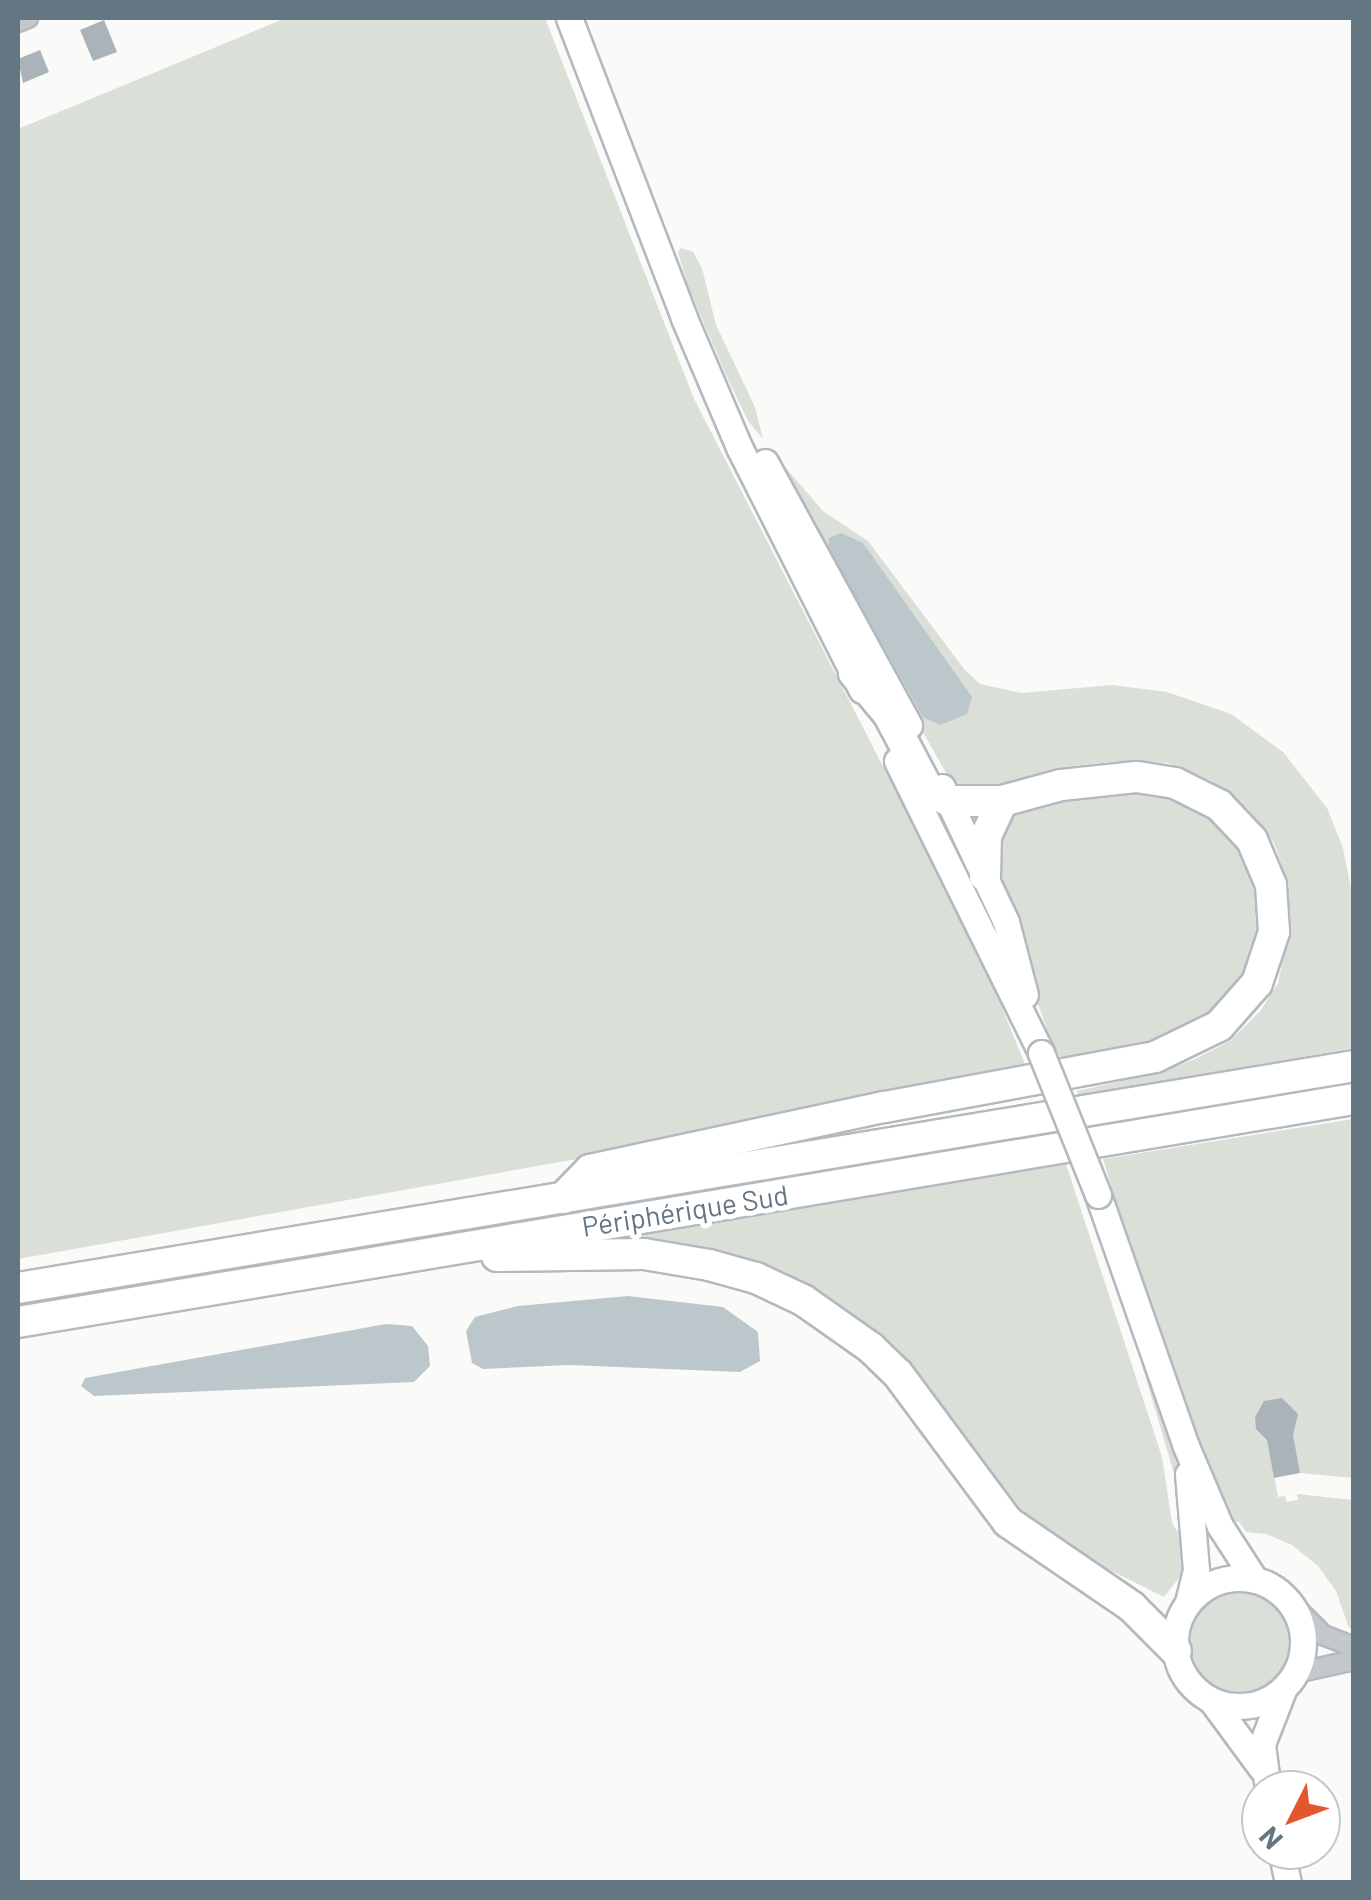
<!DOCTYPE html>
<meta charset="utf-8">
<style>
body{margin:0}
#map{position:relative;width:1371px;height:1900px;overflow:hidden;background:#fafaf8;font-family:Barlow,sans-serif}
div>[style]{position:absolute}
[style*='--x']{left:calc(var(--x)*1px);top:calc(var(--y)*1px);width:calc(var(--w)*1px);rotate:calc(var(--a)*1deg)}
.green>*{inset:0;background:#dadfd7}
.round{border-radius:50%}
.water>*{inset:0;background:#bbc7cb}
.building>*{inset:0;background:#aab3b9}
.roads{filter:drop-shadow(2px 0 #b3babf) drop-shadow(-2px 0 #b3babf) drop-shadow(0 2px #b3babf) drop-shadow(0 -2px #b3babf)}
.minor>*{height:18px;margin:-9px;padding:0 9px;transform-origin:9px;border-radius:9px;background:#c3c8cc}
.secondary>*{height:25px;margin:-12.5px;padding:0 12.5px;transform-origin:12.5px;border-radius:12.5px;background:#fff}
.secondary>.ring{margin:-12.5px;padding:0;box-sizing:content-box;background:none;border:25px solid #fff;border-radius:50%}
.trunk>*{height:30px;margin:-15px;padding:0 15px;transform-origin:15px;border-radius:15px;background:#fff}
.bridges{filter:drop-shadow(2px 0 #b3babf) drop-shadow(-2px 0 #b3babf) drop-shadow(0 2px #b3babf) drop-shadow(0 -2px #b3babf)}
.secondary-bridge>*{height:25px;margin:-12.5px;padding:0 12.5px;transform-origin:12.5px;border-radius:12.5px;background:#fff}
span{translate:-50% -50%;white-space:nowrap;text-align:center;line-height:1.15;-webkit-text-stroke:10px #fff;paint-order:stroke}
.street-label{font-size:28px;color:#657683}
.frame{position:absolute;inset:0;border:20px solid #657683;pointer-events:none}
.north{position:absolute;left:1241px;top:1770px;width:100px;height:100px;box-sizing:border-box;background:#fff;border:2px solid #c1c8cd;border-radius:50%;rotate:228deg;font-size:28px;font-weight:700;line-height:40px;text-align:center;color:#657683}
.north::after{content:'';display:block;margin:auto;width:35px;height:45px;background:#e4572e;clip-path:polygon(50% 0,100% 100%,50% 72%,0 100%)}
</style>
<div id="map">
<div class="green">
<div style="clip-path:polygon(286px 18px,545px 18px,694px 399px,923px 844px,989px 976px,1027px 1069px,610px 1153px,18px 1259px,18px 129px)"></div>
<div style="clip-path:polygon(681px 248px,693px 252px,702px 268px,716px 325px,755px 407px,763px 439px,748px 421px,726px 375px,688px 286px,678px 252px)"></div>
<div style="clip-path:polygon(778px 466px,785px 467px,823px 511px,868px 541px,964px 669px,980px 684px,1021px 693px,1112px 685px,1167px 692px,1231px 714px,1283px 752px,1327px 808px,1343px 848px,1354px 904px,1353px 1048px,1079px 1096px,1077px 1091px,1158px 1073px,1195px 1059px,1230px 1041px,1261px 1010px,1278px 983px,1290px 928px,1288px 883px,1274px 843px,1248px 809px,1212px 781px,1168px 763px,1119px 761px,1064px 767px,982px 791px,966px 790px,950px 780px,776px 471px)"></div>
<div style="clip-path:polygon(1088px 789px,1173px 794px,1211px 814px,1247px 849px,1263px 896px,1263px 933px,1250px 969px,1224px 1007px,1183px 1037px,1069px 1067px,1054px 1049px,1033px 990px,999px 886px,996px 856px,1002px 833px,1018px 811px)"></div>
<div style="clip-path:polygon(1353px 1119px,1353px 1478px,1300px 1473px,1296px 1454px,1271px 1459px,1278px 1497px,1285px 1496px,1287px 1502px,1298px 1500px,1297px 1494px,1353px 1500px,1353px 1628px,1349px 1628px,1336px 1591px,1318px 1566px,1292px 1545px,1266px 1534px,1246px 1532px,1239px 1522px,1227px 1521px,1157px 1334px,1103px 1159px)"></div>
<div style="clip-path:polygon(1066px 1164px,1162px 1457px,1172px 1523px,1177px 1531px,1186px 1533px,1186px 1569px,1164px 1597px,1046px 1538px,1012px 1512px,808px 1290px,591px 1242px)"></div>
<div style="clip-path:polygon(1114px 1270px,1175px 1456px,1183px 1487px,1178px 1487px)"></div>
<div class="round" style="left:1186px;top:1590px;width:108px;height:108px"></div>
</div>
<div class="water">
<div style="clip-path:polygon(841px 533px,863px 543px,972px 697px,967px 714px,940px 725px,923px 717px,828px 547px,829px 538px)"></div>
<div style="clip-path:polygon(628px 1296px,723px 1307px,758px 1332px,760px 1361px,740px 1372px,569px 1365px,483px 1369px,472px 1363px,466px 1331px,475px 1317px,518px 1306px)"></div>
<div style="clip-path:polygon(386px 1324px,412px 1326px,428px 1346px,430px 1366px,414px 1382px,94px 1396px,81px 1386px,85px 1378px)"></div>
</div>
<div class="building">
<div style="clip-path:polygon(104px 20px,117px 52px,93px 61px,80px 30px)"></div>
<div style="clip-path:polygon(40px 50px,49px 72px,23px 83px,18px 59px)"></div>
<div style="clip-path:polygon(1282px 1398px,1298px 1414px,1293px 1435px,1300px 1473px,1274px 1478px,1267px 1440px,1256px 1429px,1255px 1417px,1264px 1401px)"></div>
</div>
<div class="roads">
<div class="minor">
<div style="--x:18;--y:22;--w:11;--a:-22"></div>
<div style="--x:1290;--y:1602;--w:47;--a:45"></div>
<div style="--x:1323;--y:1635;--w:33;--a:21"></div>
<div style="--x:1296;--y:1673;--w:59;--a:-12.6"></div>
</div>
<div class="secondary">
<div style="--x:569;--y:18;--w:321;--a:69"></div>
<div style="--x:684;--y:318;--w:140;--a:66.9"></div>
<div style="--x:739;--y:447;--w:272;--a:63.2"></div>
<div style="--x:765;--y:462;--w:300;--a:61.3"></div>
<div style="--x:897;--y:761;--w:326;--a:63.7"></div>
<div style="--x:942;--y:787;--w:149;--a:64.6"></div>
<div style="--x:1006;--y:922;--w:75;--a:75.4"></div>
<div style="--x:1098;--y:1195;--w:264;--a:70.7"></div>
<div style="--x:1185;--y:1444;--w:89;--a:66.9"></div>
<div style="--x:1220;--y:1526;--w:64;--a:57.1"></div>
<div style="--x:1188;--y:1474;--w:96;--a:85.2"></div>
<div style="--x:1196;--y:1570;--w:34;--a:104"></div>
<div class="ring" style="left:1175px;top:1578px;width:103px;height:103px"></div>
<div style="--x:1212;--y:1701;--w:84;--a:53.7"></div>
<div style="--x:1268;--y:1790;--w:46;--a:-97.4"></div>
<div style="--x:1262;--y:1744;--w:58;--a:-68.7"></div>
<div style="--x:1281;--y:1850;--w:33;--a:78"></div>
</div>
<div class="trunk">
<div style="--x:985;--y:876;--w:40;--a:-88.6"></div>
<div style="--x:986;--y:836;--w:38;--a:-65"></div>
<div style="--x:563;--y:1198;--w:39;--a:-46"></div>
<div style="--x:590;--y:1170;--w:302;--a:-12.1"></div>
<div style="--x:885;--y:1107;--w:275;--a:-10.5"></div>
<div style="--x:1155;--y:1057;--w:71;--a:-25.8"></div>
<div style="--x:1219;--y:1026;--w:57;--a:-48.5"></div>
<div style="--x:1257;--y:983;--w:54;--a:-71.6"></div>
<div style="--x:1274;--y:932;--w:47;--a:-93.7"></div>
<div style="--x:1271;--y:885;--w:49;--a:-112.9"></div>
<div style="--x:1252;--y:840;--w:48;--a:-133.3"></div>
<div style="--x:1219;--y:805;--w:49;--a:-153.4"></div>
<div style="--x:1175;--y:783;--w:39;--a:-171"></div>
<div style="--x:1136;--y:777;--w:75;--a:173.9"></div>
<div style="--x:1061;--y:785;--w:61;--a:164.8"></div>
<div style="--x:1002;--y:801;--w:53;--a:180"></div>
<div style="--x:949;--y:801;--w:22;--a:-153"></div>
<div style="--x:929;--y:791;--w:86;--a:-117.8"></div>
<div style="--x:889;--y:715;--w:55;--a:-129.8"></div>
<div style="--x:497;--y:1256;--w:147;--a:-0.8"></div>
<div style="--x:644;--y:1254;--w:66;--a:9.6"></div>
<div style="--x:709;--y:1265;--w:49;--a:15.5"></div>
<div style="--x:756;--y:1278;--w:52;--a:25.1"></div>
<div style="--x:803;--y:1300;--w:83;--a:35.2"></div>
<div style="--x:871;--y:1348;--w:37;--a:44"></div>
<div style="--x:898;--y:1374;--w:184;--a:53.4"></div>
<div style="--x:1008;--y:1522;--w:150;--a:34.4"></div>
<div style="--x:1132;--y:1607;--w:62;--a:45"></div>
<div style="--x:18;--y:1288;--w:1354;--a:-9.43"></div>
<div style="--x:18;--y:1322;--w:1354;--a:-9.48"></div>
</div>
</div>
<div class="bridges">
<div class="secondary-bridge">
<div style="--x:1041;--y:1053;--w:153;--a:68.1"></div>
</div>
</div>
<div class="street-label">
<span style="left:685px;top:1210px;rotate:-9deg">Périphérique Sud</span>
</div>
<div class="frame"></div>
<div class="north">N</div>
</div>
